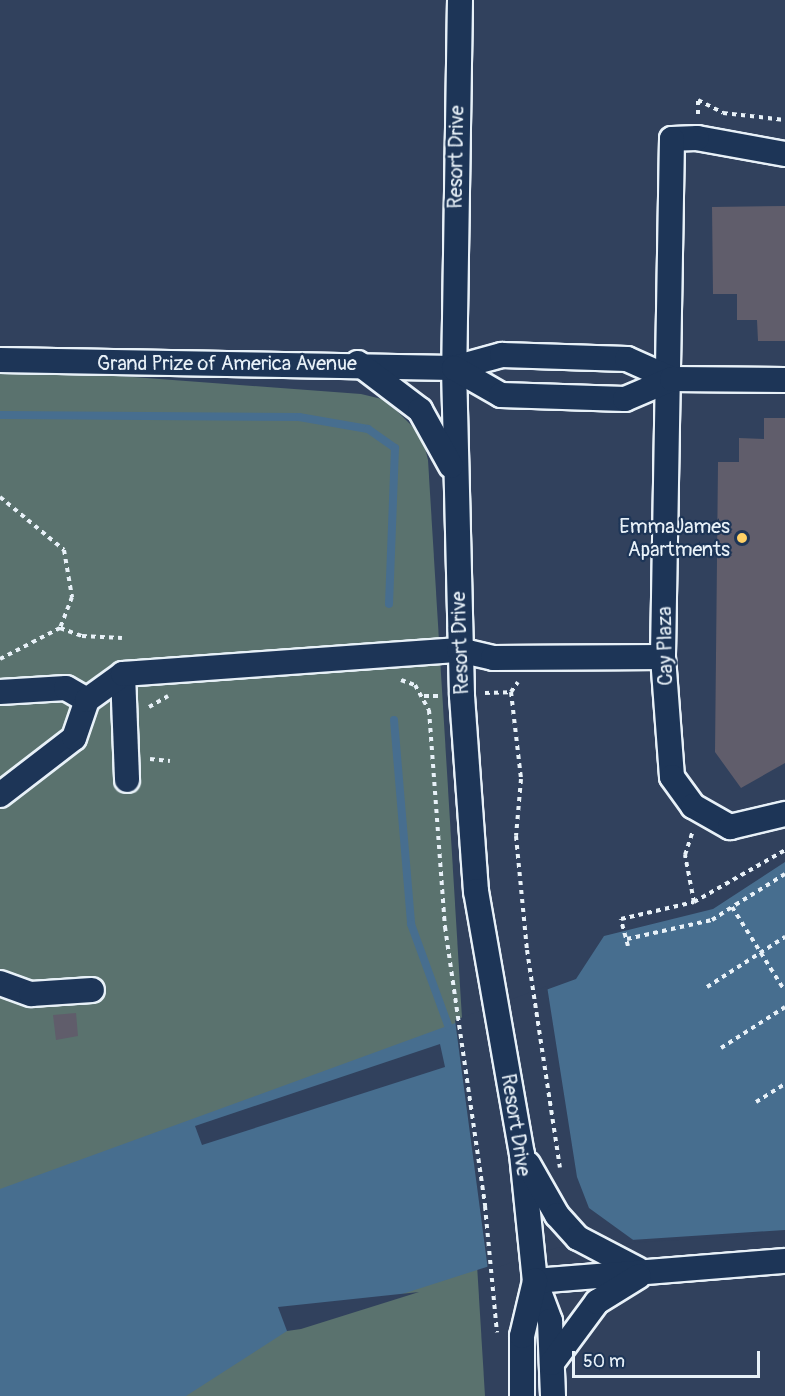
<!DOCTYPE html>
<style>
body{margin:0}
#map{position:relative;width:785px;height:1396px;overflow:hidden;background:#31415d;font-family:Pangolin,sans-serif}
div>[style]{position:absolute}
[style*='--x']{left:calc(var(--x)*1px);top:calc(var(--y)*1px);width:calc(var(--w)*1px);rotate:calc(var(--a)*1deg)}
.green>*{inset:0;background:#5a726e}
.water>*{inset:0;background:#476e8f}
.pier>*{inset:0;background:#31415d}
.stream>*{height:8px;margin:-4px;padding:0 4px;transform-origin:4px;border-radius:4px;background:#476e8f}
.building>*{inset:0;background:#605d6b}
.path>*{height:4px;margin-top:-2px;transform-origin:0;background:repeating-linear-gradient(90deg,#e8f1f8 0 4.5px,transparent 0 9px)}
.roads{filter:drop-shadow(2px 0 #e8f1f8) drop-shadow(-2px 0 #e8f1f8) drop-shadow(0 2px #e8f1f8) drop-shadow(0 -2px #e8f1f8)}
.minor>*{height:24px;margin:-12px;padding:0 12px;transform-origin:12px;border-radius:12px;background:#1d3557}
.dots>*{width:16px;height:16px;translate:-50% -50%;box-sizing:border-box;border:3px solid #1d3557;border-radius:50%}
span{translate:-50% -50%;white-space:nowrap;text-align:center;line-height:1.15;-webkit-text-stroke:4.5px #1d3557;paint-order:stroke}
.street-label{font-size:20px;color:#e8f1f8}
.poi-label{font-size:20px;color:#e8f1f8}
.right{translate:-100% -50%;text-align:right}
.scale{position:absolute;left:572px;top:1351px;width:188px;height:27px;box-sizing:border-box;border:3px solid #e8f1f8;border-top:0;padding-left:8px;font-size:18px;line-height:21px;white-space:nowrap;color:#e8f1f8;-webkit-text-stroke:4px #1d3557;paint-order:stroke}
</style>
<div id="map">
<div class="green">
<div style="clip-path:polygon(0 367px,361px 394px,386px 400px,422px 436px,428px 460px,485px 1396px,0 1396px)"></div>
</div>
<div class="water">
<div style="clip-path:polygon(785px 862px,785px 1230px,555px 1245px,287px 1331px,186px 1396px,0 1396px,0 1189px,576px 979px,604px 936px,713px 909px)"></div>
</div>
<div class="pier">
<div style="clip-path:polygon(547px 986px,577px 1177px,589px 1208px,636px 1242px,785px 1233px,556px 1248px,488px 1270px,455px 1020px)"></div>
<div style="clip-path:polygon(440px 1044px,445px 1067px,202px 1145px,195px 1126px)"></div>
<div style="clip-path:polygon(419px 1292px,301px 1329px,287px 1331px,278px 1307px)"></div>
</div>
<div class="stream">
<div style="--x:0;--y:415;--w:299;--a:0.4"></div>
<div style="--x:299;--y:417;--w:70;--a:9.9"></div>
<div style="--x:368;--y:429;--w:33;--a:35"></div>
<div style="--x:395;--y:448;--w:156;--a:92.2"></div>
<div style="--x:394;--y:720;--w:205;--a:85.2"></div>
<div style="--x:411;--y:924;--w:108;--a:69.9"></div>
</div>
<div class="building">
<div style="clip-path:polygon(785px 206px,785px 341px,758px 341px,757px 320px,737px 320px,737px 294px,713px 294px,712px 207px)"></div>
<div style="clip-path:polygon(764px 418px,785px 418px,785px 763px,741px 788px,715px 752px,718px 462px,739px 462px,739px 438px,764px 439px)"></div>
<div style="clip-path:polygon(76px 1013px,78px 1036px,56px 1040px,53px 1015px)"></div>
</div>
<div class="path">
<div style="--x:698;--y:114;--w:14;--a:-90"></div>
<div style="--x:698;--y:100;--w:28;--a:27"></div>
<div style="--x:723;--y:113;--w:62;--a:6.4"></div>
<div style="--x:0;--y:497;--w:83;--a:39.6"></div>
<div style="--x:64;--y:550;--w:48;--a:80.3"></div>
<div style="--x:72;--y:597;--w:33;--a:111"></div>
<div style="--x:0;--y:659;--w:68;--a:-27.3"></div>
<div style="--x:60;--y:628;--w:23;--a:20"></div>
<div style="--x:82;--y:636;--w:40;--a:2.9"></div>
<div style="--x:401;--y:680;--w:15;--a:20"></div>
<div style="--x:415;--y:685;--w:29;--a:61"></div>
<div style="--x:429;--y:710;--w:218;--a:85.8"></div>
<div style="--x:445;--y:927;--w:282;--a:81.8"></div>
<div style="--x:485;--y:1206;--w:127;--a:84.6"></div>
<div style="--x:511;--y:692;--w:12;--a:-55"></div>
<div style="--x:485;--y:693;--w:26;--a:-2"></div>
<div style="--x:511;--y:692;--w:88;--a:83.4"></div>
<div style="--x:521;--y:779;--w:57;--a:95"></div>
<div style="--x:516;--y:836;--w:115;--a:84.5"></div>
<div style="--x:527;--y:950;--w:220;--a:81.4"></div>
<div style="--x:424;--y:696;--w:15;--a:0"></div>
<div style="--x:149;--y:707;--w:22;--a:-30"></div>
<div style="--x:150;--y:759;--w:20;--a:6"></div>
<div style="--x:785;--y:874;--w:62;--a:148.1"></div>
<div style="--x:732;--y:907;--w:99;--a:57.8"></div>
<div style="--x:694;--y:902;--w:105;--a:-29.7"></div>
<div style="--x:627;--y:939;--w:87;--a:-12.6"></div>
<div style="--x:712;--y:920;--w:24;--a:-33"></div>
<div style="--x:628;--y:946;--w:28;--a:-105"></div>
<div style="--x:621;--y:919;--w:75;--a:-13.1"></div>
<div style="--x:694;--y:902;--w:48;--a:-100.8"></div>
<div style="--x:685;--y:855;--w:23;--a:-72"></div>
<div style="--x:707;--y:987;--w:93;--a:-32.7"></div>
<div style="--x:721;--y:1048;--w:76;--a:-32.6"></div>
<div style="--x:756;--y:1102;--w:34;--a:-32"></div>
</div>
<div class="roads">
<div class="minor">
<div style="--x:460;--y:0;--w:368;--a:90.9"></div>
<div style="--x:454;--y:368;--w:328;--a:88.6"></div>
<div style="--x:462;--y:696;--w:196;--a:85.9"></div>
<div style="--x:476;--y:891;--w:267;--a:80.1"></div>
<div style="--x:522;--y:1154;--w:128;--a:84.2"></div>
<div style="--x:535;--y:1281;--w:43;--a:69.4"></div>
<div style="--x:550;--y:1321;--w:75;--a:87.7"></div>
<div style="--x:785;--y:154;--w:89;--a:-169.7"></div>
<div style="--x:697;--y:138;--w:25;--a:178"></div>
<div style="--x:672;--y:139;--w:518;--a:91"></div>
<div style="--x:663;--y:657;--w:120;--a:85.7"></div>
<div style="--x:672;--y:777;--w:36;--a:54"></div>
<div style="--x:693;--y:806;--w:43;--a:29.6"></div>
<div style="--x:730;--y:827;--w:57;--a:-13.3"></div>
<div style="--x:0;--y:360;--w:454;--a:1"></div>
<div style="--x:454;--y:368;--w:50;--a:-15.2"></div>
<div style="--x:502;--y:355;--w:125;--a:1.8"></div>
<div style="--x:627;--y:359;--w:49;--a:24"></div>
<div style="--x:358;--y:363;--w:78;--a:37.2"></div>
<div style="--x:420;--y:410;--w:64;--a:61"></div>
<div style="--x:454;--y:368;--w:54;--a:29.9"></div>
<div style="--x:501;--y:395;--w:124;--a:1.8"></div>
<div style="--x:625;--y:399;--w:51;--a:-23.1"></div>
<div style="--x:672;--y:379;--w:113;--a:0.5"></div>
<div style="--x:123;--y:674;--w:106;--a:87.8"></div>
<div style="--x:0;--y:692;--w:66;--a:-3.5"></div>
<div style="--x:66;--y:688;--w:24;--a:30"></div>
<div style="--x:0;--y:795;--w:93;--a:-37.6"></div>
<div style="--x:74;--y:738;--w:40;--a:-71.1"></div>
<div style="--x:87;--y:700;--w:44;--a:-35.8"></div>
<div style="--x:123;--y:674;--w:337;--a:-4.1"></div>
<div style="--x:459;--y:650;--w:35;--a:13"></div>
<div style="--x:493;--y:658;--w:170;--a:-0.3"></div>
<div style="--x:0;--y:983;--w:33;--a:20"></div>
<div style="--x:31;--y:994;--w:61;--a:-3.8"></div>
<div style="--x:528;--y:1164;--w:59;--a:60.4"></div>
<div style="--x:557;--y:1215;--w:31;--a:48"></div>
<div style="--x:578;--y:1238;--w:67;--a:27.7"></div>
<div style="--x:535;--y:1281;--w:251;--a:-4.6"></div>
<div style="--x:552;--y:1363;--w:76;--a:-53.6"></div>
<div style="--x:597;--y:1302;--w:49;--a:-31.8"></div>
<div style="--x:522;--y:1396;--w:60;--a:-90"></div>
<div style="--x:522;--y:1336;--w:57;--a:-76.7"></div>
</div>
</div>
<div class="dots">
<div style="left:742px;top:538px;background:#ffd166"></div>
</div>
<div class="street-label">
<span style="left:456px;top:157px;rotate:-89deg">Resort Drive</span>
<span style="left:227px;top:363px">Grand Prize of America Avenue</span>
<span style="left:460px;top:643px;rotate:-92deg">Resort Drive</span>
<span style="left:665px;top:646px;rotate:-91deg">Cay Plaza</span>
<span style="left:516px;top:1125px;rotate:81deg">Resort Drive</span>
</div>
<div class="poi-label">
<span class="right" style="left:730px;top:538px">EmmaJames<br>Apartments</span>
</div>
<div class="scale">50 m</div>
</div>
